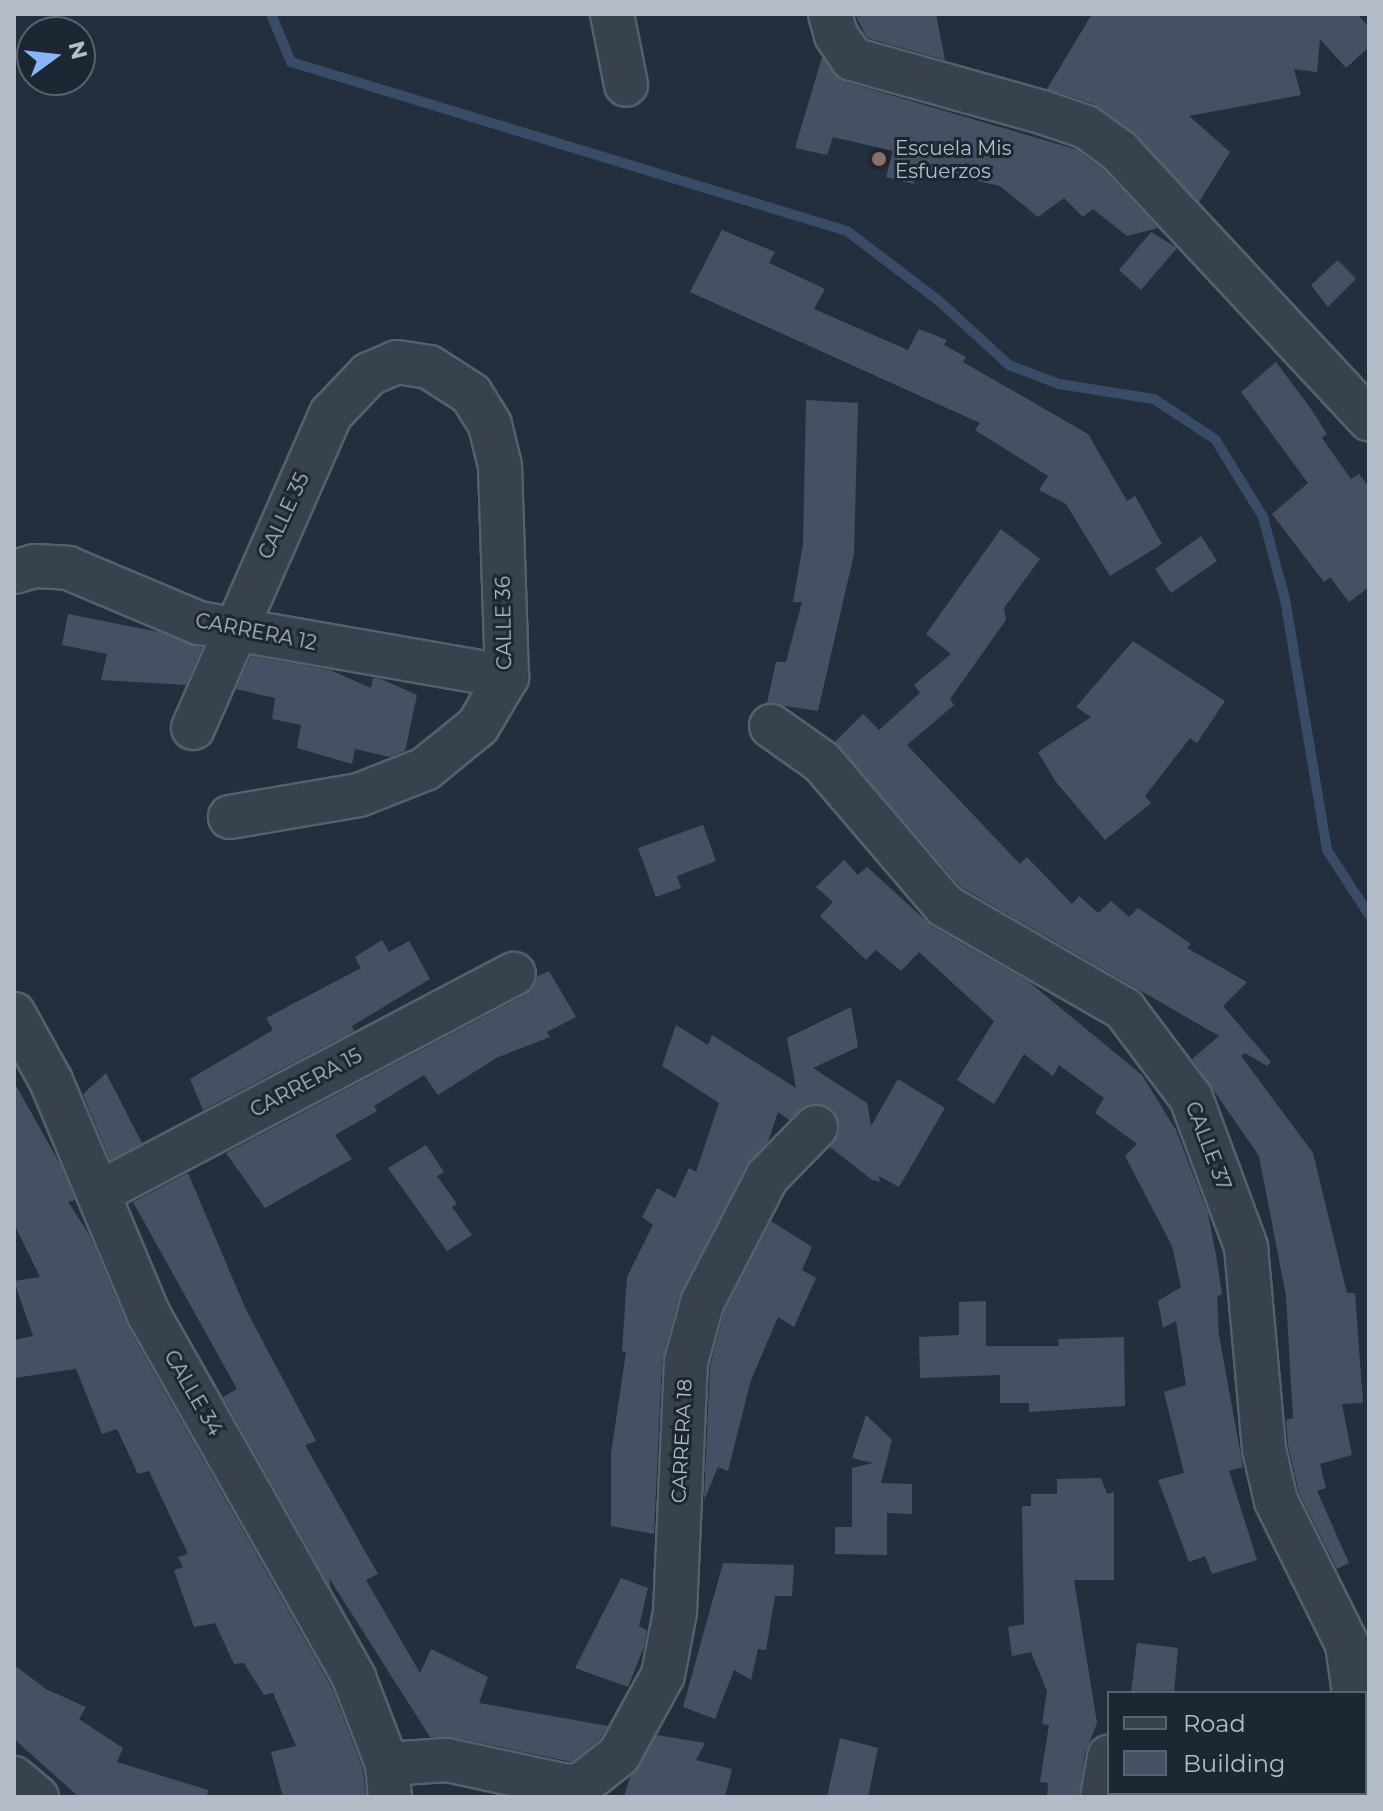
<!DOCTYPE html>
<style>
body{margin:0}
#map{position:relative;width:1383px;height:1811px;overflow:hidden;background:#242f3e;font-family:Montserrat,sans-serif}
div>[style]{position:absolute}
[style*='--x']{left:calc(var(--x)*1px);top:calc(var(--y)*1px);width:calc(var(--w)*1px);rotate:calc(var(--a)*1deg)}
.stream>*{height:10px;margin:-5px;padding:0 5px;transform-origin:5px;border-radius:5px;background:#394c67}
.building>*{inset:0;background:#455162}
.roads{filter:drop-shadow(2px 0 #565f6c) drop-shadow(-2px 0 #565f6c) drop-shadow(0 2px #565f6c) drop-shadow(0 -2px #565f6c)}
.minor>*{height:42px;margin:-21px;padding:0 21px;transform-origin:21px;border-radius:21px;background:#38414e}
.dots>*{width:22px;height:22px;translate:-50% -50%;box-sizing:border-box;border:4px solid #1d2633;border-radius:50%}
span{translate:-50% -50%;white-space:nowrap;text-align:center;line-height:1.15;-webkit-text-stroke:6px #1d2633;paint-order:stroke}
.poi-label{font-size:20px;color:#b4bcc9}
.left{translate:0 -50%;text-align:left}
.street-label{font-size:20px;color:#b4bcc9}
.frame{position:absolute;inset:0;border:16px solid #b4bcc9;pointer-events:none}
.legend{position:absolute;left:1107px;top:1691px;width:260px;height:104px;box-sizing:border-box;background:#1d2633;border:2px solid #59626f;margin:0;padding:10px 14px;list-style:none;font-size:24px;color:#b4bcc9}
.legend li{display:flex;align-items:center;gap:16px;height:40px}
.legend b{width:40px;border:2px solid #59626f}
.north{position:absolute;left:16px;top:16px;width:80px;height:80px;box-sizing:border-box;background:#1d2633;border:2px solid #59626f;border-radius:50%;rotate:75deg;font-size:22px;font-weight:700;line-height:32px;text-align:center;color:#b4bcc9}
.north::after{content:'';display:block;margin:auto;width:28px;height:36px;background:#8ab4f8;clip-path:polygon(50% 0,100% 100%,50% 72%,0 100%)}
</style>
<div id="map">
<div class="stream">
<div style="--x:271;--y:14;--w:52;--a:67.4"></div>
<div style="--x:291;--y:62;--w:581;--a:16.91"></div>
<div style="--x:847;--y:231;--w:114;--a:37.2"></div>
<div style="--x:938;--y:300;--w:96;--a:42.5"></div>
<div style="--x:1009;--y:365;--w:53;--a:20.8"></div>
<div style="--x:1059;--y:384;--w:96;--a:9"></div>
<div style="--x:1154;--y:399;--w:73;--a:33.3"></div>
<div style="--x:1215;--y:439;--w:92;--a:58.4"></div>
<div style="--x:1263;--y:517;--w:85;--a:75"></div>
<div style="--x:1285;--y:599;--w:254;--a:80.5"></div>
<div style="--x:1327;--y:850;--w:77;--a:57.1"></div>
</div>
<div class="building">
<div style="clip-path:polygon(855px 14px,936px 14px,945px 60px,867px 38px)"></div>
<div style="clip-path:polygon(1092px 14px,1357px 14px,1369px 27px,1369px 47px,1346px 68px,1320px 39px,1317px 72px,1294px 69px,1301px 95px,1189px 116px,1230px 152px,1199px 202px,1133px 132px,1094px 104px,1047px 89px)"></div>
<div style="clip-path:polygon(822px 57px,846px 82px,1075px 149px,1103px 169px,1158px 228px,1127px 236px,1093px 209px,1083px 217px,1064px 198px,1038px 217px,1000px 186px,919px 168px,914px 184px,886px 177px,893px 151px,833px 137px,827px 155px,795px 148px)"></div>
<div style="clip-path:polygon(722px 230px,775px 252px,769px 263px,825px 289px,814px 309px,908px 350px,919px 329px,947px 340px,944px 345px,966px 357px,963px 362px,1088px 434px,1127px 501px,1135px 496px,1162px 544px,1110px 576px,1066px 504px,1039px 490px,1048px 476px,975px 430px,980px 423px,690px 292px)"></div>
<div style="clip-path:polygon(1151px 232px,1177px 248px,1141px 290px,1119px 270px)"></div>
<div style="clip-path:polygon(1338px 260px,1356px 279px,1328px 307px,1311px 285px)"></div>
<div style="clip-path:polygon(1276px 362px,1311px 409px,1327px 434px,1322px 438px,1351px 479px,1359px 474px,1369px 487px,1369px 587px,1349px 602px,1330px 577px,1324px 582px,1272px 514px,1308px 483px,1241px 392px)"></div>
<div style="clip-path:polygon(806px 400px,858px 403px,854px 554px,818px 711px,767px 703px,776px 662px,786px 662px,802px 602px,793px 602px,803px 544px)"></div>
<div style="clip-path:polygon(1001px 529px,1040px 559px,1004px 608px,1006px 620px,950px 699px,954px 705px,907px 745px,1020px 864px,1027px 857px,1072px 904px,1079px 896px,1098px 913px,1111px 901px,1129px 917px,1138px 908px,1191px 944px,1187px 948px,1247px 982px,1223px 1006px,1271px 1062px,1267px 1066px,1245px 1053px,1241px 1056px,1313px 1153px,1347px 1293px,1355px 1293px,1363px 1403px,1342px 1404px,1352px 1455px,1320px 1464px,1326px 1488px,1317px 1491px,1349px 1563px,1337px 1569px,1299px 1493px,1288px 1445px,1286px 1420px,1293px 1418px,1286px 1296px,1259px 1156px,1192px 1059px,1219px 1036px,961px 887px,835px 742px,863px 714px,879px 730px,920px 693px,914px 685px,951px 654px,926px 634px)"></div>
<div style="clip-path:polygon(1201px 536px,1217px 561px,1171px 593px,1155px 569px)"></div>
<div style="clip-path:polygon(68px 614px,159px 632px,202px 648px,186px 685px,101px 680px,107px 654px,62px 645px)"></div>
<div style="clip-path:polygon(1133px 641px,1225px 701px,1197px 743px,1190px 738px,1145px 796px,1151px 803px,1105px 840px,1056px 782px,1038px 752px,1091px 717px,1076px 707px)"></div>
<div style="clip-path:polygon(251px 656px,330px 670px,371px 688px,373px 678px,381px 679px,417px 695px,405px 751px,390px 757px,355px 749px,352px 764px,297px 748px,301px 725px,272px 719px,275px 698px,236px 689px)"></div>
<div style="clip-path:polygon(703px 825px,716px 861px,677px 876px,681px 888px,656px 897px,638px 848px)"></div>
<div style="clip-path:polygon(844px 860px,858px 875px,867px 867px,933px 927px,1029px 982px,1142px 1075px,1176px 1130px,1208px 1213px,1216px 1255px,1222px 1294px,1217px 1297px,1219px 1335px,1243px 1467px,1229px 1471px,1257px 1560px,1212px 1574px,1205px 1556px,1189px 1562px,1158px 1480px,1184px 1473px,1164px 1392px,1186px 1385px,1176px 1321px,1163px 1328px,1158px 1301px,1181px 1287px,1172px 1246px,1125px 1156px,1137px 1144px,1095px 1113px,1104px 1098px,1059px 1065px,1053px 1076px,1024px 1054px,994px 1104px,957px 1080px,994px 1021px,919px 952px,901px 971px,876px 950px,866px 960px,820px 916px,833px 902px,816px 887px)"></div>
<div style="clip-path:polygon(382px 940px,389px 952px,409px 941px,430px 979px,352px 1026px,354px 1031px,203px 1110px,190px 1079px,273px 1030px,266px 1018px,361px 968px,355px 957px)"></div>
<div style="clip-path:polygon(549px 971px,576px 1017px,547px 1032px,550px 1037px,496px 1058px,438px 1095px,424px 1075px,374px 1106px,377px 1111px,335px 1135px,352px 1159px,265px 1208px,226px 1153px,525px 995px,538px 976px)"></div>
<div style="clip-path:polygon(851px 1007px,858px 1047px,813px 1068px,867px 1103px,871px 1126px,898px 1079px,945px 1108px,899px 1187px,879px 1176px,880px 1182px,872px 1180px,830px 1147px,839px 1132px,832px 1109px,810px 1104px,789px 1120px,778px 1112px,768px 1142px,746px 1166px,679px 1297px,662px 1361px,654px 1534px,611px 1526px,611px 1454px,626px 1352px,622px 1351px,627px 1277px,653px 1225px,642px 1217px,657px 1188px,675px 1198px,689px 1168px,696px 1172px,719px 1103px,662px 1066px,676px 1025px,708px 1045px,712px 1035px,796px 1088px,787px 1038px)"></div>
<div style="clip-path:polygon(106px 1073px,142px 1143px,110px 1160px,83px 1094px)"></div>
<div style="clip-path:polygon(14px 1082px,60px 1164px,75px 1200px,68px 1202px,89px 1234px,128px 1327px,332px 1688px,363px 1769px,366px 1797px,283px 1797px,271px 1752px,296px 1746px,273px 1693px,264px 1695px,244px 1663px,234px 1664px,215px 1623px,194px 1627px,174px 1570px,183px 1567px,178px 1557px,188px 1554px,149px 1471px,138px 1474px,117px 1429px,102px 1434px,76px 1369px,14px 1378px,14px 1340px,33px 1336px,14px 1281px,40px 1277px,14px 1224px)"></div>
<div style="clip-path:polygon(426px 1145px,444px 1172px,437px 1176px,457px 1204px,452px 1207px,472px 1235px,447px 1251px,388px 1168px)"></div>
<div style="clip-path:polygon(188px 1173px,246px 1310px,316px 1441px,305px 1445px,378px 1574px,366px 1580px,420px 1673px,431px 1649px,488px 1677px,479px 1703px,608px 1726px,600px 1739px,572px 1762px,452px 1737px,430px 1737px,329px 1578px,331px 1588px,223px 1397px,237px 1389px,133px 1202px)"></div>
<div style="clip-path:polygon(771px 1221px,812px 1247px,802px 1270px,816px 1278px,794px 1327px,778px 1317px,751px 1380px,728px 1471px,718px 1467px,704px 1500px,710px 1366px,724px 1312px)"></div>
<div style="clip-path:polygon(986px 1301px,986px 1346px,1059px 1346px,1058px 1339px,1124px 1337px,1125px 1406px,1029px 1412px,1029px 1403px,1000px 1403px,1000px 1375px,920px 1378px,919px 1337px,959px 1335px,959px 1302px)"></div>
<div style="clip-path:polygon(866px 1415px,892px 1440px,881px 1483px,912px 1484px,912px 1514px,887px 1513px,887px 1555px,835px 1554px,835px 1527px,852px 1527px,852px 1468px,873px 1463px,852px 1458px)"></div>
<div style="clip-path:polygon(1101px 1478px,1107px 1494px,1114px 1492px,1114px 1580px,1074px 1580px,1097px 1723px,1085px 1753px,1079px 1797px,1047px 1797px,1048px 1783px,1040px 1782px,1049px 1725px,1042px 1724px,1047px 1691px,1031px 1652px,1012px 1656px,1008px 1627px,1024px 1624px,1022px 1506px,1031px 1506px,1031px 1494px,1057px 1494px,1057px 1479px)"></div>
<div style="clip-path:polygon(723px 1563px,794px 1565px,792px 1596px,775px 1596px,766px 1650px,758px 1649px,751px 1680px,734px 1670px,715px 1719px,683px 1707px)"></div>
<div style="clip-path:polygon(621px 1578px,648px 1588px,639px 1626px,647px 1630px,644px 1647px,628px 1687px,575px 1668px)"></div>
<div style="clip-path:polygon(1137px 1643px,1178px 1648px,1174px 1693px,1131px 1693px)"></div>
<div style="clip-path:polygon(14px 1665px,46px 1689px,86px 1707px,79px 1719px,123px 1748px,117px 1762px,208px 1790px,207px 1797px,79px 1797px,14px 1739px)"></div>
<div style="clip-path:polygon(657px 1735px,705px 1743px,696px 1760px,732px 1769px,725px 1797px,624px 1797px,630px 1777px)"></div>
<div style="clip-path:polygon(840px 1738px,878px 1748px,868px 1797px,827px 1797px)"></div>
</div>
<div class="roads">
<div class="minor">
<div style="--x:612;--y:14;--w:72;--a:78.8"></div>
<div style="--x:830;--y:14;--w:22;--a:74"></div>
<div style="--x:836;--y:35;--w:29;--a:56"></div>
<div style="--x:852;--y:59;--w:197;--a:15.6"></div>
<div style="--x:1042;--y:112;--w:46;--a:18.8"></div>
<div style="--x:1086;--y:127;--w:41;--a:36"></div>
<div style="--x:1119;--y:151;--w:367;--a:47"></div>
<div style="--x:14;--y:572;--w:22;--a:-16"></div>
<div style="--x:35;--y:566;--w:33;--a:3"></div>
<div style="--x:68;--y:568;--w:142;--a:22.8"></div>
<div style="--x:199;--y:623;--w:313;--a:9.9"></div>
<div style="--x:771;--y:726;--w:62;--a:35.2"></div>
<div style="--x:822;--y:762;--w:189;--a:49.5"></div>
<div style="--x:945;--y:906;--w:207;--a:29.9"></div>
<div style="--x:1124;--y:1009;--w:111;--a:53"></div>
<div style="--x:1191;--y:1098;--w:159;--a:69.7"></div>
<div style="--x:1246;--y:1247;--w:203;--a:84.9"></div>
<div style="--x:1264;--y:1449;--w:53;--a:77"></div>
<div style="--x:1276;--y:1501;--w:160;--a:63.6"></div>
<div style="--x:1347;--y:1644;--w:49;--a:81.9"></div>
<div style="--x:193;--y:728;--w:343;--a:-66.3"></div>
<div style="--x:331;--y:414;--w:55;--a:-46.5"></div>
<div style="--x:369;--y:374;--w:30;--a:-23"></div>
<div style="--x:397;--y:362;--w:32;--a:9"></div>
<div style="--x:429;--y:367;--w:50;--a:32.7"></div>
<div style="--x:471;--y:394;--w:36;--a:58"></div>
<div style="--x:490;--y:425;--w:42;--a:76.3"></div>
<div style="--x:500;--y:466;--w:211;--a:88.1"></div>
<div style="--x:507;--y:677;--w:57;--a:120.6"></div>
<div style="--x:478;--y:726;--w:68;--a:140.9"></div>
<div style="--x:425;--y:769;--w:71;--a:158.5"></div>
<div style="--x:359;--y:795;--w:131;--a:170.3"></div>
<div style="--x:14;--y:1014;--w:77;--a:61.1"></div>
<div style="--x:51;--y:1081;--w:254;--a:67.3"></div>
<div style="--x:149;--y:1315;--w:417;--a:60.5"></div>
<div style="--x:354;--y:1678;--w:92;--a:69"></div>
<div style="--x:387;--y:1764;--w:33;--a:85"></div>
<div style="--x:98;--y:1193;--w:470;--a:-27.8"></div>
<div style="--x:387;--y:1764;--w:60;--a:-3.8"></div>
<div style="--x:447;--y:1760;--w:123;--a:12.2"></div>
<div style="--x:567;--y:1786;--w:14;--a:-4"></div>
<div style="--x:581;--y:1785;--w:48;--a:-38.3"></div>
<div style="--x:619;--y:1755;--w:91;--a:-61.2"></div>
<div style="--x:663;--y:1675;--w:64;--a:-79.2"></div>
<div style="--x:675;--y:1612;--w:250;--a:-87.5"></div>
<div style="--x:686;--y:1362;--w:61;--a:-74.8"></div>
<div style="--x:702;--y:1303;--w:142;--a:-62.7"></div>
<div style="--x:767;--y:1177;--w:70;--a:-45.6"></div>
<div style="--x:14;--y:1778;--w:30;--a:40"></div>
<div style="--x:1102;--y:1797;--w:41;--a:-80.1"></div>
<div style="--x:1354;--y:1797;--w:4;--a:-76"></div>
</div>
</div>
<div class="dots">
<div style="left:879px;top:159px;background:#8d6e63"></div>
</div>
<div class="poi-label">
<span class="left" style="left:895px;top:160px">Escuela Mis<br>Esfuerzos</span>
</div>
<div class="street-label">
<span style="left:284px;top:516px;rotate:-65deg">CALLE 35</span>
<span style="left:504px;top:623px;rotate:-91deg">CALLE 36</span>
<span style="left:256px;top:632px;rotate:11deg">CARRERA 12</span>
<span style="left:306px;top:1083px;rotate:-28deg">CARRERA 15</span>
<span style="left:1208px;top:1146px;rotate:69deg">CALLE 37</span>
<span style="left:193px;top:1393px;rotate:60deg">CALLE 34</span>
<span style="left:682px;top:1441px;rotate:-87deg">CARRERA 18</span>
</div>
<div class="frame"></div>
<ul class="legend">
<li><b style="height:10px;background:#38414e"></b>Road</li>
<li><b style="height:22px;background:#455162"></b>Building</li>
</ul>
<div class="north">N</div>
</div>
